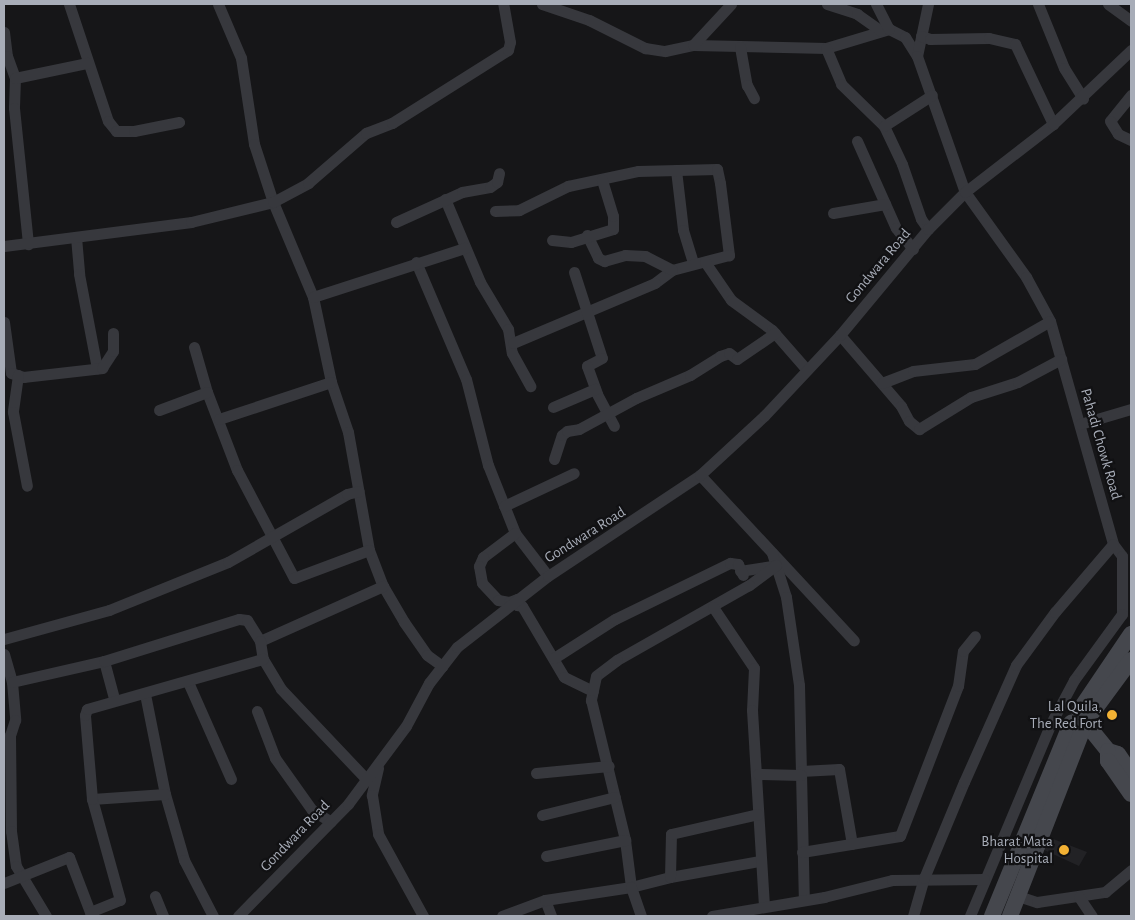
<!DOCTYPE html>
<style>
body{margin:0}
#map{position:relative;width:1135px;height:920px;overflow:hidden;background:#161618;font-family:"Alegreya Sans",sans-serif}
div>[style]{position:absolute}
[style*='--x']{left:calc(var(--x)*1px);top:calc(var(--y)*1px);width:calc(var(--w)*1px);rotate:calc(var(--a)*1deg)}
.built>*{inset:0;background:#222225}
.street>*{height:11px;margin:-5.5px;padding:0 5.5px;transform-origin:5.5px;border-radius:5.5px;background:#37383d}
.secondary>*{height:16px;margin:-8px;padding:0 8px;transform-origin:8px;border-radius:8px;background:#45474d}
.dots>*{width:14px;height:14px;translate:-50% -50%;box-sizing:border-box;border:2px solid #111113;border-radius:50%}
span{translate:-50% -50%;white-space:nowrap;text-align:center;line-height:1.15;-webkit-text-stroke:4.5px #111113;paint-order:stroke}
.street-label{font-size:15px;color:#a8adb8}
.poi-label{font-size:15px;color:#a8adb8}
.right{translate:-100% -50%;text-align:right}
.frame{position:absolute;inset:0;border:5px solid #a8adb8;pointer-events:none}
</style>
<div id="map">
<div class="built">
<div style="clip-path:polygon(1048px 837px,1087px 852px,1079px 866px,1042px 849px)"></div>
</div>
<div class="street">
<div style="--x:69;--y:4;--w:123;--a:71.6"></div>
<div style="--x:108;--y:121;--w:13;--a:51"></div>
<div style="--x:116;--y:131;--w:18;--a:0"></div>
<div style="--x:134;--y:131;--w:46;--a:-11.3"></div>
<div style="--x:218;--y:4;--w:59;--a:66.9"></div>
<div style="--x:241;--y:58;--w:87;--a:81.4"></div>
<div style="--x:254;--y:144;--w:61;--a:71.9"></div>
<div style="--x:273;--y:202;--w:103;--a:67.2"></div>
<div style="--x:313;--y:297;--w:87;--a:78"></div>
<div style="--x:331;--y:382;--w:53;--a:71.2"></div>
<div style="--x:348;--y:432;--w:120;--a:79.9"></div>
<div style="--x:369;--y:550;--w:39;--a:69"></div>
<div style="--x:383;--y:586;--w:42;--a:59.7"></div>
<div style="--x:404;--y:622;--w:40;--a:55.1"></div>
<div style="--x:427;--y:655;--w:19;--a:36"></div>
<div style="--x:542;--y:4;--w:50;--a:18.8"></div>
<div style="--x:589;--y:20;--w:63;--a:26.6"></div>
<div style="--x:645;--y:48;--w:20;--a:9"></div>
<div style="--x:665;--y:51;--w:29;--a:-12"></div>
<div style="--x:693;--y:45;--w:133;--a:1.3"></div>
<div style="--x:826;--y:48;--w:66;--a:-16.8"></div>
<div style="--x:889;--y:29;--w:18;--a:27"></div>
<div style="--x:905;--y:37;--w:22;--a:58"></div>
<div style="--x:827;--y:4;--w:32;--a:18"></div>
<div style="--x:857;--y:14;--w:29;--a:35"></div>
<div style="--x:876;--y:4;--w:28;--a:63"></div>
<div style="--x:928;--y:4;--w:53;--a:101.9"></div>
<div style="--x:917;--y:56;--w:144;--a:70.6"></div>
<div style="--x:965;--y:192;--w:105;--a:54.3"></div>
<div style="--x:1026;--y:277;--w:50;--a:61.4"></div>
<div style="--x:1050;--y:321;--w:232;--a:74.2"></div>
<div style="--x:1113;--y:544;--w:15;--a:53"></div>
<div style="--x:1122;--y:556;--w:58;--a:90"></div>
<div style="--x:1122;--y:614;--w:82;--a:126"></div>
<div style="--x:1074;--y:680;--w:49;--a:118.1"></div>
<div style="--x:1051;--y:723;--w:209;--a:112.8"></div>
<div style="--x:1038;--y:4;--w:69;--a:67.9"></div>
<div style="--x:1064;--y:68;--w:36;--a:58"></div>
<div style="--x:1108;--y:4;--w:29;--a:36"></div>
<div style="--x:4;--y:32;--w:24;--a:83"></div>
<div style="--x:7;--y:56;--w:23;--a:70"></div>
<div style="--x:15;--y:78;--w:30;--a:92"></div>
<div style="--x:14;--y:108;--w:137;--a:84.1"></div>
<div style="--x:921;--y:36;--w:9;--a:18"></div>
<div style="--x:930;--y:39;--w:59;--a:-1"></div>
<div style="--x:989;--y:38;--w:27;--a:13"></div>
<div style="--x:1015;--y:44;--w:89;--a:64.6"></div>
<div style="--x:693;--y:45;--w:56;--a:-47.2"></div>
<div style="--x:740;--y:47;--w:39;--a:80"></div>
<div style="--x:747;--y:85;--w:15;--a:62"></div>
<div style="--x:826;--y:48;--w:39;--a:67"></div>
<div style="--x:841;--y:84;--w:60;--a:44.3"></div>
<div style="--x:15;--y:78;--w:74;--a:-11.8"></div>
<div style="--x:1131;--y:95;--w:33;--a:129"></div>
<div style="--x:1110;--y:121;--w:15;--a:58"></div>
<div style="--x:1118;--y:134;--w:14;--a:25"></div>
<div style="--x:857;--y:141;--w:95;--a:65.9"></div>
<div style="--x:896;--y:228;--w:27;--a:51"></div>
<div style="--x:676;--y:170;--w:60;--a:83.3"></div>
<div style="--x:683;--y:230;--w:34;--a:73"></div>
<div style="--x:445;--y:199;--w:90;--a:67.1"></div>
<div style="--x:480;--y:282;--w:55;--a:59.2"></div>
<div style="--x:508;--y:329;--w:24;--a:81"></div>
<div style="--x:512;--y:353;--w:38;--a:61"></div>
<div style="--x:495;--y:211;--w:24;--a:-2"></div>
<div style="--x:519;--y:210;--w:55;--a:-26.1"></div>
<div style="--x:568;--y:186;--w:72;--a:-12.1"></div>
<div style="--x:638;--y:171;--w:79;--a:-1.5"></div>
<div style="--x:717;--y:169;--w:14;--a:78"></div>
<div style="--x:720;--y:183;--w:73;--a:82.9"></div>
<div style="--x:729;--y:255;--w:59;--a:165.3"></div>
<div style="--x:672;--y:270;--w:21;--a:143"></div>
<div style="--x:655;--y:283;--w:154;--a:157.1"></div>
<div style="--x:833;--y:213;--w:53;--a:-9.8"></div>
<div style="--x:396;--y:222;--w:72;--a:-24.4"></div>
<div style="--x:462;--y:192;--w:28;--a:-10"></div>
<div style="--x:490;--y:187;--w:9;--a:-36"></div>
<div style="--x:497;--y:182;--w:9;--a:-77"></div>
<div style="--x:928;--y:229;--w:12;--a:-125"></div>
<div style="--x:921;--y:219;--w:58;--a:-109.1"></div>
<div style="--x:902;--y:164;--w:42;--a:-115.3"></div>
<div style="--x:884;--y:126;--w:57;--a:-32.9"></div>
<div style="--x:587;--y:235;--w:25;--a:64"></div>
<div style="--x:598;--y:258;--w:7;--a:27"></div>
<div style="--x:604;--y:261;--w:22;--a:-16"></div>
<div style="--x:625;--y:255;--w:20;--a:3"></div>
<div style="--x:645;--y:256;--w:30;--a:27"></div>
<div style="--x:76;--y:237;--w:37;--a:85"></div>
<div style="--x:79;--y:274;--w:96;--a:79.2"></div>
<div style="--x:552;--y:240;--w:19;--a:6"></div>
<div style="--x:571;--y:242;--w:44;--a:-17.2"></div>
<div style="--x:613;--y:229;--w:13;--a:-90"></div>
<div style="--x:613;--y:216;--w:38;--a:-107"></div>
<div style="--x:4;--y:246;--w:189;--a:-7.3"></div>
<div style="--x:191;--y:222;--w:84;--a:-13.7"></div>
<div style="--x:273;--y:202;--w:40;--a:-28"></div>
<div style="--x:308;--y:183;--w:77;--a:-40.8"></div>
<div style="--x:366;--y:133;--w:28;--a:-21"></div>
<div style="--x:392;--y:123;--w:137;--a:-32.2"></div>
<div style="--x:508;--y:50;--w:8;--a:-76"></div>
<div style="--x:510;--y:42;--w:39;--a:-100"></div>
<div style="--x:416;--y:262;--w:127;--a:66.9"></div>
<div style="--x:466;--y:379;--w:89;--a:75.7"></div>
<div style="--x:488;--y:465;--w:73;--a:68.3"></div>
<div style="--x:515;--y:533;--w:54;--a:52.5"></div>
<div style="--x:705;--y:262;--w:46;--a:55.6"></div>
<div style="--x:731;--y:300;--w:51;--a:36.2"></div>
<div style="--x:772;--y:330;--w:53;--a:48.8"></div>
<div style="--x:574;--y:272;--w:90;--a:72"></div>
<div style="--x:602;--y:358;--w:17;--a:152"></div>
<div style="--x:587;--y:366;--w:30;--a:70"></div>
<div style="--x:597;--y:394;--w:36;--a:62"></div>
<div style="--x:313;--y:297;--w:160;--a:-17.9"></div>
<div style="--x:4;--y:322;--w:51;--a:82.2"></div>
<div style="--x:11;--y:373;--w:13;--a:18"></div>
<div style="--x:23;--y:377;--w:80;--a:-6.5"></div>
<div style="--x:102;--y:368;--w:20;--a:-57"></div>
<div style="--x:113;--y:351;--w:18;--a:-90"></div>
<div style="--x:840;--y:335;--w:94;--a:49.3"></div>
<div style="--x:901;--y:406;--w:17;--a:62"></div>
<div style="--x:909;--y:421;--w:13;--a:39"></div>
<div style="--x:919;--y:429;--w:61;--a:-31.6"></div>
<div style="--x:971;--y:397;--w:49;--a:-17.7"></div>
<div style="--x:1018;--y:382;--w:49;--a:-28.1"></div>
<div style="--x:194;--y:347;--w:47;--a:73.9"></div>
<div style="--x:207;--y:392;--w:84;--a:69"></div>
<div style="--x:237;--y:470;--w:122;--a:62.2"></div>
<div style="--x:294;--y:578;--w:80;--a:-20.5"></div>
<div style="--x:18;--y:375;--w:37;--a:98"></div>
<div style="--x:13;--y:412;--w:75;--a:79.3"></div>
<div style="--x:882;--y:383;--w:33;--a:-21"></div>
<div style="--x:913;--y:371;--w:62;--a:-6.4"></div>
<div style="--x:975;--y:364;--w:86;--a:-29.8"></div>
<div style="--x:553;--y:407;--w:46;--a:-23.2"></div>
<div style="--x:159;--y:410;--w:51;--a:-20.6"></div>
<div style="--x:219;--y:419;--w:118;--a:-18.3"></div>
<div style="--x:1080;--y:424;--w:53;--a:-16.4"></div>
<div style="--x:554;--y:459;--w:25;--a:-72"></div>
<div style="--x:562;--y:435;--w:6;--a:-39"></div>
<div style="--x:567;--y:431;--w:12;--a:-9"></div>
<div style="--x:579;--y:429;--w:65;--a:-28.5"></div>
<div style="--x:636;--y:398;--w:59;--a:-23.1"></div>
<div style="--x:690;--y:375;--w:36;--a:-32"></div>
<div style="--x:720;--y:356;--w:9;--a:-18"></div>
<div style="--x:729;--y:353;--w:10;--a:37"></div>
<div style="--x:737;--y:359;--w:46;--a:-34.4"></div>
<div style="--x:700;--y:475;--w:226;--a:47.1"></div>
<div style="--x:504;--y:506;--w:77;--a:-25.2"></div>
<div style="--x:515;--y:533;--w:40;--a:143"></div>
<div style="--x:483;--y:557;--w:10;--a:114"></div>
<div style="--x:479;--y:566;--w:17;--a:80"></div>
<div style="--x:482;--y:583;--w:23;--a:47"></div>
<div style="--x:498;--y:600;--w:11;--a:10"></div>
<div style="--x:509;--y:602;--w:9;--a:-21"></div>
<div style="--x:517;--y:599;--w:6;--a:90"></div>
<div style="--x:517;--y:605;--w:5;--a:11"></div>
<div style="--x:522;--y:606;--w:82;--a:59.4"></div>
<div style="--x:564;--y:677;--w:32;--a:26"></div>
<div style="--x:772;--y:553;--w:46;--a:72.3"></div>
<div style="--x:786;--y:597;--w:89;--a:81.6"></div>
<div style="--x:799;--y:685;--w:215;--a:88.7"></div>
<div style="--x:740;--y:571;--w:36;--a:-9"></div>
<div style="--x:776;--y:565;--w:34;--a:143"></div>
<div style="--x:749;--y:585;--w:152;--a:150.4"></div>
<div style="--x:617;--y:660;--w:26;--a:143"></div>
<div style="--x:596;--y:676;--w:25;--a:102"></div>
<div style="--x:591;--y:700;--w:144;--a:76.3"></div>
<div style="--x:625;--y:840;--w:47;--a:82.7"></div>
<div style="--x:631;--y:887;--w:40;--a:-14.4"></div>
<div style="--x:670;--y:877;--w:90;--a:-10.2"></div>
<div style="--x:713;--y:607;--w:73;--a:56.1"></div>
<div style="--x:754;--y:668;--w:42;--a:92.7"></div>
<div style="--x:752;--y:710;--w:197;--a:86.5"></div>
<div style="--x:4;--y:639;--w:109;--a:-15.4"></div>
<div style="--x:109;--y:610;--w:128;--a:-22"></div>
<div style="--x:228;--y:562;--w:137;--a:-29.7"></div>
<div style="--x:347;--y:494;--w:12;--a:-14"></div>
<div style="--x:260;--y:641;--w:135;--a:-24.1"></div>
<div style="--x:4;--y:654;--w:29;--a:74"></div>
<div style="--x:12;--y:682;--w:38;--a:85"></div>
<div style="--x:15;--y:720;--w:16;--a:108"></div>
<div style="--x:10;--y:735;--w:96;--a:89.4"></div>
<div style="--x:11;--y:831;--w:35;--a:82"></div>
<div style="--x:16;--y:866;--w:58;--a:59"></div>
<div style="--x:554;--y:658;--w:72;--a:-32.6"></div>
<div style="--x:615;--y:619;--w:128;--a:-26"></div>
<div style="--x:730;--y:563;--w:8;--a:7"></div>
<div style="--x:738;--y:564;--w:12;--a:66"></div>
<div style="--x:104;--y:661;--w:39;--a:75"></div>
<div style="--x:12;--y:682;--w:94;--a:-12.9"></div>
<div style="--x:104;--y:661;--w:141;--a:-17.3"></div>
<div style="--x:239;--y:619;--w:8;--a:7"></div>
<div style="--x:247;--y:620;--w:25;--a:58"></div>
<div style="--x:260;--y:641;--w:18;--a:81"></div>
<div style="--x:263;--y:659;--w:35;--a:59"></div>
<div style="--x:281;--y:689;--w:125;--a:46.6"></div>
<div style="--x:188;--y:682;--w:106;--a:66.1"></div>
<div style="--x:145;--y:694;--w:102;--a:78.7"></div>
<div style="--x:165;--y:794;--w:69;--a:73.9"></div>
<div style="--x:184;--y:860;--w:63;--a:62.6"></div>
<div style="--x:257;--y:711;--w:50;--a:69"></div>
<div style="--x:275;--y:758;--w:64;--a:54.6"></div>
<div style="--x:312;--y:810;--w:22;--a:32"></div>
<div style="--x:378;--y:768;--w:28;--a:103"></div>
<div style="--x:372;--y:795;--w:39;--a:81"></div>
<div style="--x:378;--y:834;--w:94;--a:61.2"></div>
<div style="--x:801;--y:771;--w:38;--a:-3"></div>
<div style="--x:839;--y:769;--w:76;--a:80.2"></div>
<div style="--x:536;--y:773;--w:73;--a:-5.5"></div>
<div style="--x:758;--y:774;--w:43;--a:1.3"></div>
<div style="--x:92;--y:799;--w:73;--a:-3.9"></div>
<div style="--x:542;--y:815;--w:75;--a:-13.9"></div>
<div style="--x:802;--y:852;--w:99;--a:-9.3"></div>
<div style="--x:900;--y:836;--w:161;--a:-68.9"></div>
<div style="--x:958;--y:686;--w:35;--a:-82"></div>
<div style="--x:963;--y:651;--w:19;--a:-51"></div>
<div style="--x:546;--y:856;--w:81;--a:-11.4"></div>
<div style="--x:670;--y:877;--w:43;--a:-88.7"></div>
<div style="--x:671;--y:834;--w:89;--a:-12.9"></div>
<div style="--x:4;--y:883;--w:70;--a:-21.8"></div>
<div style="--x:69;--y:857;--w:59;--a:69.1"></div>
<div style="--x:90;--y:912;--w:32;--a:-22"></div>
<div style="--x:120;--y:900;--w:105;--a:-105.5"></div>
<div style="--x:92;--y:799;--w:84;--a:-94.8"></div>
<div style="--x:85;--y:715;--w:6;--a:-72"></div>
<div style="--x:87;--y:709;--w:183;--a:-15.9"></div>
<div style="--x:155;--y:896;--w:22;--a:68"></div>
<div style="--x:1018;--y:896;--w:20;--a:18"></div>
<div style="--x:1037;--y:902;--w:69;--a:-8.4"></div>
<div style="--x:1105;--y:892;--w:34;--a:-40"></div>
<div style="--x:1079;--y:897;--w:23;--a:56"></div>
<div style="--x:545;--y:900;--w:17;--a:69"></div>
<div style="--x:238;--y:916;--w:157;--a:-45.5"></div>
<div style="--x:348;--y:804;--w:97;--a:-53.4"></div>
<div style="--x:406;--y:726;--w:49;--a:-61.9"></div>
<div style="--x:429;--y:683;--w:46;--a:-52.1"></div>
<div style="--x:457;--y:647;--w:115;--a:-38"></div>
<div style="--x:548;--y:576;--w:182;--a:-33.6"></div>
<div style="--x:700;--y:475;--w:87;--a:-42.7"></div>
<div style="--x:764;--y:416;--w:111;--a:-46.8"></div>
<div style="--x:840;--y:335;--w:138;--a:-50.3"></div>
<div style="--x:928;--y:229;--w:52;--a:-45"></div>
<div style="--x:965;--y:192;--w:111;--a:-37.7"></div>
<div style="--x:1053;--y:124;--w:108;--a:-43.5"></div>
<div style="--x:502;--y:916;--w:46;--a:-20.4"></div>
<div style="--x:545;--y:900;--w:87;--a:-8.6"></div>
<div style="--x:631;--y:887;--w:31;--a:71"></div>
<div style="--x:712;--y:916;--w:114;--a:-9.6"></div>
<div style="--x:824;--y:897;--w:70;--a:-14"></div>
<div style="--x:892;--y:880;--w:92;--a:-0.6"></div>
<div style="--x:913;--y:916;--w:40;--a:-74"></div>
<div style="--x:924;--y:878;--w:104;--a:-67.4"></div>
<div style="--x:964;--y:782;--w:128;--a:-66"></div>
<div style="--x:1016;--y:665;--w:66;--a:-53.7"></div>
<div style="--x:1055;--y:612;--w:89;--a:-49.5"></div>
</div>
<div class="secondary">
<div style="--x:1079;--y:711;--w:93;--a:-56"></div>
<div style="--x:1089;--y:717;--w:71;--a:-53.6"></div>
<div style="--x:1088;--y:726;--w:32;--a:51"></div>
<div style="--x:1108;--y:751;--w:10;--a:17"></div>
<div style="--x:1118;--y:754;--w:23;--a:56"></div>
<div style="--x:1108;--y:751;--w:10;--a:90"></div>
<div style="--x:1108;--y:761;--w:40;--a:55.1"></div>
<div style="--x:992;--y:916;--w:209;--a:-67.7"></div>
<div style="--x:1010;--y:916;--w:201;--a:-68.7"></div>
</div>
<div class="dots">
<div style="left:1112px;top:715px;background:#f2b134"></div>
<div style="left:1064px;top:850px;background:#f2b134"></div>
</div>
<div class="street-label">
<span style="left:878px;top:266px;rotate:-50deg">Gondwara Road</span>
<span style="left:1101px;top:444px;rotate:74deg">Pahadi Chowk Road</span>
<span style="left:585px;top:535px;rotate:-32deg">Gondwara Road</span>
<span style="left:295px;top:836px;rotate:-46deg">Gondwara Road</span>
</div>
<div class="poi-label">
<span class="right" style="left:1102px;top:715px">Lal Quila,<br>The Red Fort</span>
<span class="right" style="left:1053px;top:850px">Bharat Mata<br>Hospital</span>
</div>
<div class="frame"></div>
</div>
